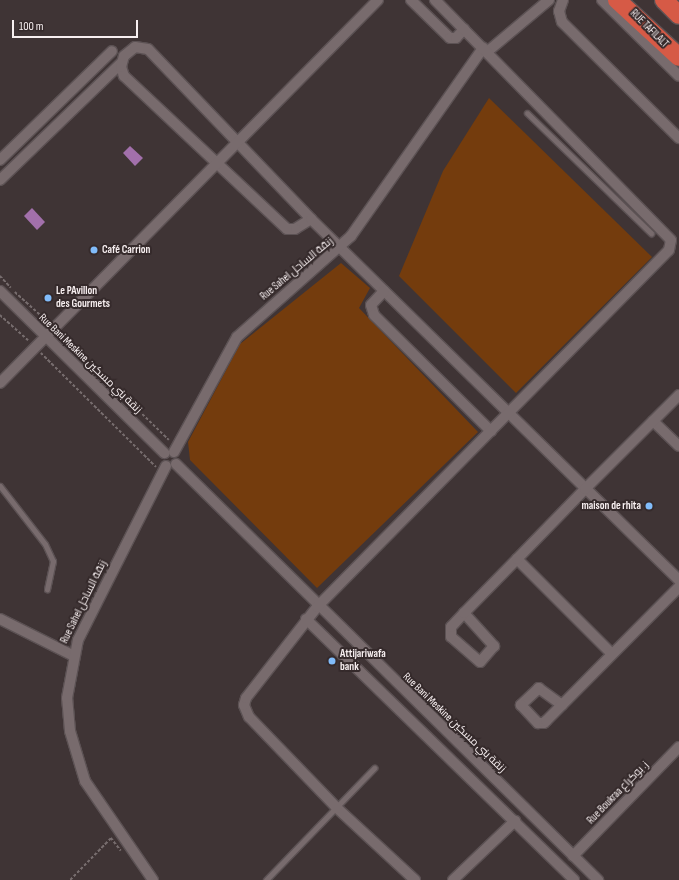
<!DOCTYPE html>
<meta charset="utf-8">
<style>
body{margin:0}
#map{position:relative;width:679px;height:880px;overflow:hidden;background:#3f3435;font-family:"Sofia Sans Condensed",Cairo,sans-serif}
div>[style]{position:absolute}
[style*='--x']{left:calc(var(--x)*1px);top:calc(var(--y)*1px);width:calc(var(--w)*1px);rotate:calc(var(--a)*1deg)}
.green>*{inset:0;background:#743c0d}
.water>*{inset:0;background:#a270ab}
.path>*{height:1.5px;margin-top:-0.75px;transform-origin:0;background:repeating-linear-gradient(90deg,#776d6e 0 3px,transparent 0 5px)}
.roads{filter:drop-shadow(1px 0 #5c5254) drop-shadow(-1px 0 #5c5254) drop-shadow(0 1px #5c5254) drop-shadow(0 -1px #5c5254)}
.lane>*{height:5px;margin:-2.5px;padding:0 2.5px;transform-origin:2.5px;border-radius:2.5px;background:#786b6d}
.street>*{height:10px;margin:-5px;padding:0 5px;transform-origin:5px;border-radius:5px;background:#786b6d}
.highway>*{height:18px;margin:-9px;padding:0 9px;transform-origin:9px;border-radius:9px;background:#d65a46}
.dots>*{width:11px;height:11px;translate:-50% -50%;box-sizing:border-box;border:2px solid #352a2b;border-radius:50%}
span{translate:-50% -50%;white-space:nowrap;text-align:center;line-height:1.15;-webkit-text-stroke:4px #352a2b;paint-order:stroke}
.street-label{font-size:11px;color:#f7eff0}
.poi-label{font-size:11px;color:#f7eff0;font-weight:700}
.left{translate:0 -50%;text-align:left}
.right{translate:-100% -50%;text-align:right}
.scale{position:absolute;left:12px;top:20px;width:126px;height:18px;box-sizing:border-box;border:2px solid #f7eff0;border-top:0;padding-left:5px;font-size:12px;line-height:14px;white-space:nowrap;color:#f7eff0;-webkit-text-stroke:3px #352a2b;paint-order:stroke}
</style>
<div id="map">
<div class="green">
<div style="clip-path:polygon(489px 98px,652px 257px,516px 393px,399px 276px,443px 171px)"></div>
<div style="clip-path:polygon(341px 263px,370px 288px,359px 308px,478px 432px,317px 588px,190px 460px,188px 442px,240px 344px)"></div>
</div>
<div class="water">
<div style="clip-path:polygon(130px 146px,143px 158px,135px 166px,123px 153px)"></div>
<div style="clip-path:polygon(32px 208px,45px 222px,37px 230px,24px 216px)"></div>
</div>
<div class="path">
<div style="--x:0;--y:276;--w:16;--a:47"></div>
<div style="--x:15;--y:292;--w:45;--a:42.3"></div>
<div style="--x:0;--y:315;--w:38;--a:42"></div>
<div style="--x:60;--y:334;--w:152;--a:44.2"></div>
<div style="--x:41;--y:353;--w:162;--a:44.7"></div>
<div style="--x:111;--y:838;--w:16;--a:52"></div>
<div style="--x:70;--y:880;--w:60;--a:-45.7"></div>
</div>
<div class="roads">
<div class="lane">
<div style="--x:527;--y:113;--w:173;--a:44.1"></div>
<div style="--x:0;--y:486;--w:73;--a:52.2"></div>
<div style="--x:45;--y:544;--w:19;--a:65"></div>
<div style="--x:53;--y:561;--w:29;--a:102"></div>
<div style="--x:266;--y:880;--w:156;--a:-46"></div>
</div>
<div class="street">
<div style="--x:411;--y:0;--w:54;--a:44.3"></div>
<div style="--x:450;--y:38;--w:6;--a:0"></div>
<div style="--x:456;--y:38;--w:12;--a:-48"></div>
<div style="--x:563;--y:0;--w:12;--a:110"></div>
<div style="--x:559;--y:11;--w:11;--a:75"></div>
<div style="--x:562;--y:22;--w:165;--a:44.8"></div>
<div style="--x:602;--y:0;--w:108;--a:44.6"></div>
<div style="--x:487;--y:52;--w:81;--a:-40"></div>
<div style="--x:0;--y:160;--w:156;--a:-44.2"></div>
<div style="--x:0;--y:180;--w:168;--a:-44"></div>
<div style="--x:311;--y:219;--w:19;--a:148"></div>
<div style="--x:295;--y:229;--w:8;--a:180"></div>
<div style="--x:287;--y:229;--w:224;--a:-136.8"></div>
<div style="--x:124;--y:76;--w:9;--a:-108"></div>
<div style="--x:121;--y:67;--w:11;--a:-75"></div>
<div style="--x:124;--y:56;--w:14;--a:-39"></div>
<div style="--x:135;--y:47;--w:13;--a:9"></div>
<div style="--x:148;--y:49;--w:236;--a:46.2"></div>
<div style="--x:311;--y:219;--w:516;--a:44.45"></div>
<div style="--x:0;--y:291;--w:231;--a:44.6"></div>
<div style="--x:384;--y:291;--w:19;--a:133"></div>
<div style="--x:371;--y:305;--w:10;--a:73"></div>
<div style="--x:374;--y:315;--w:165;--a:44.8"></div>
<div style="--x:0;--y:383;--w:538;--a:-45.38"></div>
<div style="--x:653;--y:421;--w:36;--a:44"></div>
<div style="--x:174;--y:452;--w:131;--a:-61.3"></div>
<div style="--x:237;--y:337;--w:152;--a:-41.5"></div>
<div style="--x:351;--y:236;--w:230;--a:-54.9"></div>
<div style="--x:176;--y:464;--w:593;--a:44.59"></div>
<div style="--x:517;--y:559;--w:134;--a:45"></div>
<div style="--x:464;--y:613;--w:45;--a:47.7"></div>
<div style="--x:494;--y:646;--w:21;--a:131"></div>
<div style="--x:480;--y:662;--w:38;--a:-139"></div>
<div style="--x:451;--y:637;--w:10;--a:-90"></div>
<div style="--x:451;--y:627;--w:19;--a:-47"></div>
<div style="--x:464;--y:613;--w:76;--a:-45.5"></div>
<div style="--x:517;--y:559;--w:98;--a:-45.8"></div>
<div style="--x:585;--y:489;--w:133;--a:-45"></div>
<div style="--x:0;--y:619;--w:80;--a:26.6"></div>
<div style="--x:306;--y:619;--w:374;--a:44.2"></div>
<div style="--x:562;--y:705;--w:29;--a:-144"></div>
<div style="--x:539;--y:688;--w:25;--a:137"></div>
<div style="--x:521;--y:705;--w:25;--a:47"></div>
<div style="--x:538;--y:723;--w:6;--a:0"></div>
<div style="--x:544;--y:723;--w:3;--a:-45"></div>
<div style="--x:546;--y:721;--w:189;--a:-45.2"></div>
<div style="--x:573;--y:856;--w:152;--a:-45.8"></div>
<div style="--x:153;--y:880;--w:120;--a:-124.5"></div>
<div style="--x:85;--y:781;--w:52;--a:-106.7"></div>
<div style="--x:70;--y:731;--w:33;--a:-95"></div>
<div style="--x:67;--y:698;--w:59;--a:-79.3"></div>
<div style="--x:78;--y:640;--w:195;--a:-63.2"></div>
<div style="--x:415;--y:880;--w:106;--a:-137.3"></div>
<div style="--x:337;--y:808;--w:127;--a:-134"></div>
<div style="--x:249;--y:717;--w:13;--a:-113"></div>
<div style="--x:244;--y:705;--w:7;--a:-74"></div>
<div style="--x:246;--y:698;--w:115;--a:-52"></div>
<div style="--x:317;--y:607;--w:501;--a:-45.4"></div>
<div style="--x:669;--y:250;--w:10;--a:-79"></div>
<div style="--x:671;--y:240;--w:337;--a:-134.5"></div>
<div style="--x:453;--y:880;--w:86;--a:-43.6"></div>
</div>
<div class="highway">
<div style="--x:617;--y:0;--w:84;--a:42.6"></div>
<div style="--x:664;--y:0;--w:21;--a:45"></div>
</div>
</div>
<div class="dots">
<div style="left:94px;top:250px;background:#81bcfa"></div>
<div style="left:48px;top:298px;background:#81bcfa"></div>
<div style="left:649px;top:506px;background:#81bcfa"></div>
<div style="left:332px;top:661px;background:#81bcfa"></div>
</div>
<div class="street-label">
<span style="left:649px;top:29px;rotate:45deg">RUE TAFILALT</span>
<span style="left:297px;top:269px;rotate:-40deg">Rue Sahel زنقة الساحل</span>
<span style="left:90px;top:364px;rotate:44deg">Rue Bani Meskine زنقة بني مسكين</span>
<span style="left:84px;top:602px;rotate:-64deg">Rue Sahel زنقة الساحل</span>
<span style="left:454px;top:723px;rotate:44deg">Rue Bani Meskine زنقة بني مسكين</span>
<span style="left:618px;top:793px;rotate:-46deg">Rue Boukraa ز. بوكراع</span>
</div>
<div class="poi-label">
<span class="left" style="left:102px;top:250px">Café Carrion</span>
<span class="left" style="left:56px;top:298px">Le PAvillon<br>des Gourmets</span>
<span class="right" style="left:641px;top:506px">maison de rhita</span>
<span class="left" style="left:340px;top:661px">Attijariwafa<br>bank</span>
</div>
<div class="scale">100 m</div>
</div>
